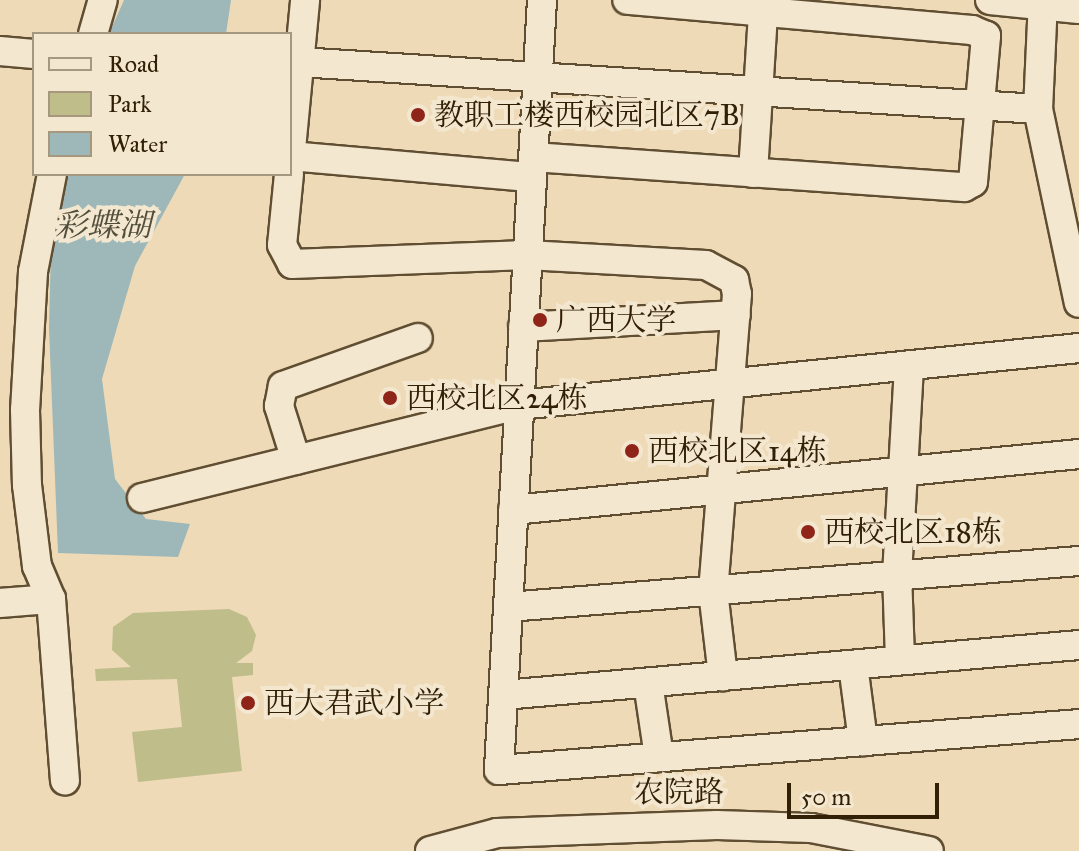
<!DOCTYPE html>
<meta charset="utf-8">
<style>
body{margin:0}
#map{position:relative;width:1079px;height:851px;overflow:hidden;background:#eedab7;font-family:"IM FELL Great Primer","Noto Serif SC",serif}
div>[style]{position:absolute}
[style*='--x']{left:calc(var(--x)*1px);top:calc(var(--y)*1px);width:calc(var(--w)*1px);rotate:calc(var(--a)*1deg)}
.green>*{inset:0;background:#bfbd8a}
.water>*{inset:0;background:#9eb8b9}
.roads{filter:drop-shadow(2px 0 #604e32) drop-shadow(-2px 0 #604e32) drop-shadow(0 2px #604e32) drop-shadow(0 -2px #604e32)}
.minor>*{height:28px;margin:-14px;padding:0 14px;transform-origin:14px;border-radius:14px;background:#f4e7d0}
.dots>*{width:22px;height:22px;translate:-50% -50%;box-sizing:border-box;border:4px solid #f4e7d0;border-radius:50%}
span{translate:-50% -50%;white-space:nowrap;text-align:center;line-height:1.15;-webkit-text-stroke:8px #f4e7d0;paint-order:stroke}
.poi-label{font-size:30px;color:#312006}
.left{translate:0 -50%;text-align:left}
.street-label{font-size:30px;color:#312006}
.water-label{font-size:32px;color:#524e3c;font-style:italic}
.legend{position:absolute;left:32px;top:32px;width:260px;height:144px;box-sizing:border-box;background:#f4e7d0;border:2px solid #a6977f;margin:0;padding:10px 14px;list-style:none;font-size:24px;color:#312006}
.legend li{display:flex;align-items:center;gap:16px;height:40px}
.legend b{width:40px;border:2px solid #a6977f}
.scale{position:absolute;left:787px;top:783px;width:152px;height:36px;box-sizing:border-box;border:4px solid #312006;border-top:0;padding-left:10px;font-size:24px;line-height:28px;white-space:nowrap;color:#312006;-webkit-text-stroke:6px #f4e7d0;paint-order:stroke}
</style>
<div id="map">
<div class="green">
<div style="clip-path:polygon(229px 609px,247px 617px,256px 635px,252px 651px,236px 663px,253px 663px,253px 675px,232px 677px,242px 771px,138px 782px,132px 732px,182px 727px,177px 679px,96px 681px,95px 669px,131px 667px,112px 650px,113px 627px,133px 613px)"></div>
</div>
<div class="water">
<div style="clip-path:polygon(124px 0,231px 0,226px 34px,109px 34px)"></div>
<div style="clip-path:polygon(63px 174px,185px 174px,135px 266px,102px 379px,115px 479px,146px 519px,190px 524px,178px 557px,58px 553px,49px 328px,51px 246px)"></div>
</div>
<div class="roads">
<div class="minor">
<div style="--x:542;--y:0;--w:771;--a:93.2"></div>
<div style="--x:499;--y:770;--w:582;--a:-4.53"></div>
<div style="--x:990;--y:0;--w:89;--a:5.8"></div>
<div style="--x:1043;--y:0;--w:109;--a:92.6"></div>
<div style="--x:1038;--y:109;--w:198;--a:78.1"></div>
<div style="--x:93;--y:34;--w:35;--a:-74"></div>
<div style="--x:0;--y:51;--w:34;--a:5"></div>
<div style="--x:299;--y:62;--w:740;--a:3.64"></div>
<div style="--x:290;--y:156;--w:243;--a:5"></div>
<div style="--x:533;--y:157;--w:432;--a:4"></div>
<div style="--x:964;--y:187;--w:10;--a:-29"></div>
<div style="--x:973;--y:182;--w:147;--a:-84.9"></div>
<div style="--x:986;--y:36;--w:15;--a:-157"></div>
<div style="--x:972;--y:30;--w:346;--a:-175"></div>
<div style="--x:290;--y:160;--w:161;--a:-84.6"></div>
<div style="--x:753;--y:173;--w:173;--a:-86.4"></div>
<div style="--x:52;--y:174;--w:100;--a:101"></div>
<div style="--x:33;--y:272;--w:138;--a:93.3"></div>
<div style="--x:25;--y:410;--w:75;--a:88.5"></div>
<div style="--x:27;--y:485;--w:82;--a:83"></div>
<div style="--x:37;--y:566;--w:36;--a:67"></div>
<div style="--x:51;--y:599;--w:182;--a:85.6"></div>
<div style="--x:289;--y:174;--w:71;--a:95.6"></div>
<div style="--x:282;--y:245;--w:21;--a:62"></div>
<div style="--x:292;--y:264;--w:235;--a:-2.2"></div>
<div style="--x:527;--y:255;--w:179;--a:3.2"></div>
<div style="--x:706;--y:265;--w:32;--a:28"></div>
<div style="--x:734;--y:280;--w:14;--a:78"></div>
<div style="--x:737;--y:294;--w:298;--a:94.6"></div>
<div style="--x:713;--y:591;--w:86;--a:83.3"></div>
<div style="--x:523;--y:327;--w:213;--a:-3.2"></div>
<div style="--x:296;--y:460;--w:57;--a:-107.5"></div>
<div style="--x:279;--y:406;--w:20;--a:-79"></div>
<div style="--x:283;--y:386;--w:143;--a:-19.6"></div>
<div style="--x:142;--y:498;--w:388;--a:-13.9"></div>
<div style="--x:519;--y:405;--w:563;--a:-5.81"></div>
<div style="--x:513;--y:510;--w:569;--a:-5.65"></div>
<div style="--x:0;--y:603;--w:51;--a:-4.5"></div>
<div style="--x:508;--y:607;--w:573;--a:-4.61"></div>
<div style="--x:900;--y:659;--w:84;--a:-92"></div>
<div style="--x:897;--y:575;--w:210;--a:-86.7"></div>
<div style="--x:853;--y:665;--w:77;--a:82.5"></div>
<div style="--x:648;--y:683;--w:75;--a:81.5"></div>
<div style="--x:503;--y:695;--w:578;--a:-4.96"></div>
<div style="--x:430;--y:851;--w:69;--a:-15"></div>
<div style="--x:497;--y:833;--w:220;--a:-2.1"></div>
<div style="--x:717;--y:825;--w:94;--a:1.8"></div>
<div style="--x:811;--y:828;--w:120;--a:11"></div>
</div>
</div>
<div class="dots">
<div style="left:418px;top:115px;background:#8f2418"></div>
<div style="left:540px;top:320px;background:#8f2418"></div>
<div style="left:390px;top:398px;background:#8f2418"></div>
<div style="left:632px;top:451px;background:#8f2418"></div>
<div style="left:808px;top:532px;background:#8f2418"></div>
<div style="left:248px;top:703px;background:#8f2418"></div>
</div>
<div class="poi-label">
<span class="left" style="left:434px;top:115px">教职工楼西校园北区7B</span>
<span class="left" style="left:556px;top:320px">广西大学</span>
<span class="left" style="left:406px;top:398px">西校北区24栋</span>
<span class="left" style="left:648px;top:451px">西校北区14栋</span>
<span class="left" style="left:824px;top:532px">西校北区18栋</span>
<span class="left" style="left:264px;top:703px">西大君武小学</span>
</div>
<div class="street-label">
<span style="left:679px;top:792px">农院路</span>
</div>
<div class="water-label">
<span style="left:103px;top:226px">彩蝶湖</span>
</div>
<ul class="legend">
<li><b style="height:10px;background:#f4e7d0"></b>Road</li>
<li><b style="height:22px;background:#bfbd8a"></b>Park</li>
<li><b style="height:22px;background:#9eb8b9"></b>Water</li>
</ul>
<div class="scale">50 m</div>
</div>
